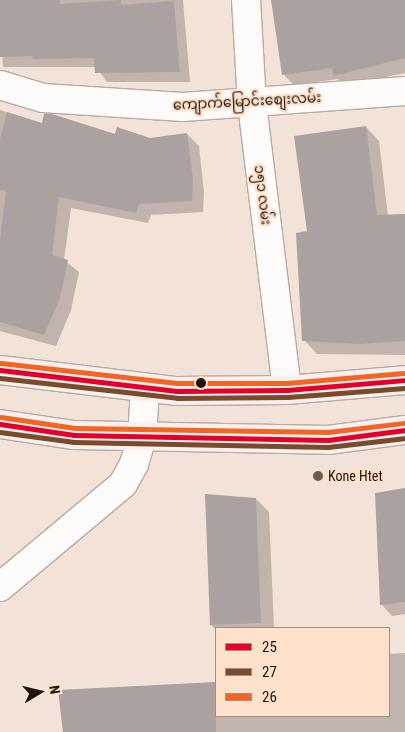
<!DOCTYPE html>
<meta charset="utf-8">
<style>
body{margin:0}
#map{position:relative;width:405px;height:732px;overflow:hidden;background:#f2e2d7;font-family:"Roboto Condensed","Noto Sans Myanmar",sans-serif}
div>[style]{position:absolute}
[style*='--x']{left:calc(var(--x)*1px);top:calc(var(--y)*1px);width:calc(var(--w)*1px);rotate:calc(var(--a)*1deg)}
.shadow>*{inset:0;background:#0003}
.building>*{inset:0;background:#aca1a1}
.roads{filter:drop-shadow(1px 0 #b7aba2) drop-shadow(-1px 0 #b7aba2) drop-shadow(0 1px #b7aba2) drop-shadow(0 -1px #b7aba2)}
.minor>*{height:28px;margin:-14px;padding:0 14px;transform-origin:14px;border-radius:14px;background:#fdfbf9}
.major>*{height:28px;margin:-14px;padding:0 14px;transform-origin:14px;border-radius:14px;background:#f7f0ef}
.bus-1>*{height:5px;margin:-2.5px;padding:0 2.5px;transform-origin:2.5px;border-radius:2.5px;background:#e4002b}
.bus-2>*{height:5px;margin:-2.5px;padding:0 2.5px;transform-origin:2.5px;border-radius:2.5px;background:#7a4b2a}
.bus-3>*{height:5px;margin:-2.5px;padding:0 2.5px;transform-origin:2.5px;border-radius:2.5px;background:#f26522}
.dots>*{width:14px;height:14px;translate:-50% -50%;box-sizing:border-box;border:2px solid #fee1cb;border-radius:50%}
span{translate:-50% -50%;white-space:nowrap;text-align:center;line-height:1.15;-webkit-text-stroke:4.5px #fee1cb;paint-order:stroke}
.street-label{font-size:14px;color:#1e140c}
.poi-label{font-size:14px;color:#1e140c}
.left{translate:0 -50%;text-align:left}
.legend{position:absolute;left:215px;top:627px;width:175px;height:90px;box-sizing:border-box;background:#fee1cb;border:1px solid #a48f7f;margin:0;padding:6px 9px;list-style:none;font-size:15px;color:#1e140c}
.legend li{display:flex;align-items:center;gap:10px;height:25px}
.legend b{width:25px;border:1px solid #a48f7f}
.north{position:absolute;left:15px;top:667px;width:50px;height:50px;-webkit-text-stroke:4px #fee1cb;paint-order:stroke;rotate:81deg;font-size:14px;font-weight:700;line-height:20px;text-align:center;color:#1e140c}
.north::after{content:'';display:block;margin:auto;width:18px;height:22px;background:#1e140c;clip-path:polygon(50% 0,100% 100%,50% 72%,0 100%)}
</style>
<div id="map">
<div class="shadow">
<div style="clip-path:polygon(0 0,183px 0,190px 82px,107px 82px,96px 67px,3px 67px)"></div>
<div style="clip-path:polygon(282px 0,405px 0,405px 73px,345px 85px,338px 79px,294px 85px,283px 74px)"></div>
<div style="clip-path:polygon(0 110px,43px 125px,116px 136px,150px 140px,187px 134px,199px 146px,204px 192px,203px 212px,151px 215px,148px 223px,71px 208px,64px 260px,79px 272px,71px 310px,56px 346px,0 331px)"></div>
<div style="clip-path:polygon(366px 127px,379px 141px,388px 216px,405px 215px,405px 355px,317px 354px,304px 340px,309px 233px)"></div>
<div style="clip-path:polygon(405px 490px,405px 614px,392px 616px,382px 605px)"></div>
<div style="clip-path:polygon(256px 499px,269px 512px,274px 628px,216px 630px,211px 625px)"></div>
<div style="clip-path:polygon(405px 653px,405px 732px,64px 732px,59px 692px,216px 683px,216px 716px,389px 716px,389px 654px)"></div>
</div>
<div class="building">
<div style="clip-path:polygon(0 0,60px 0,60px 4px,121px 0,121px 5px,174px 1px,180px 72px,95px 73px,94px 58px,33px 59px,32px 56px,0 57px)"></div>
<div style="clip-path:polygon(271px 0,405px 0,405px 58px,333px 76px,332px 68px,282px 75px)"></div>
<div style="clip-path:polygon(7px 112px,42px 123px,44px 114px,52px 114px,115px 134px,117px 127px,150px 138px,187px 133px,193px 180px,192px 201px,139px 204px,136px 213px,59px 197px,52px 255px,68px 260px,60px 298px,44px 335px,0 322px,0 240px,6px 191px,0 190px,0 139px)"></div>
<div style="clip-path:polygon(366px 126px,377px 215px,405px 214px,405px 341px,359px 344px,302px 341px,296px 233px,307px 231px,294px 136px)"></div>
<div style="clip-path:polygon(405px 488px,405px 602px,380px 605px,375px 493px)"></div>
<div style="clip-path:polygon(205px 494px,256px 498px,261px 623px,210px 625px)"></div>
<div style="clip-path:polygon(216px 682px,216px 732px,63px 732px,58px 690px)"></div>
</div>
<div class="roads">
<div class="minor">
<div style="--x:246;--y:0;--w:104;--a:86.7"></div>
<div style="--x:252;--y:104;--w:288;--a:83"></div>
<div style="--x:0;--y:85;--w:45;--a:16.8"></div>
<div style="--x:43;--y:98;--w:140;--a:3.7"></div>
<div style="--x:183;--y:107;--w:223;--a:-4.1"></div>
<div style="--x:0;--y:587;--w:160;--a:-39.9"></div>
<div style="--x:123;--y:484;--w:23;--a:-61"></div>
<div style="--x:134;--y:464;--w:28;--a:-73"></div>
<div style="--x:142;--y:437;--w:48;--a:-86.4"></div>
</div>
<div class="major">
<div style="--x:0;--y:370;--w:178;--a:6.8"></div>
<div style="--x:177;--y:391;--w:110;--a:-0.5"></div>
<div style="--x:287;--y:390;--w:118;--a:-4.8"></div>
<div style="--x:0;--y:424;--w:75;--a:8.5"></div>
<div style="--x:74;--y:435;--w:254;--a:1.1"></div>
<div style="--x:328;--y:440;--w:78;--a:-7.4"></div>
</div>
</div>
<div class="bus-1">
<div style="--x:0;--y:370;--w:178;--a:6.8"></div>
<div style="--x:177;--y:391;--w:110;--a:-0.5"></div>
<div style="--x:287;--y:390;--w:118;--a:-4.8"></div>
<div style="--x:0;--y:424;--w:75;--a:8.5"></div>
<div style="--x:74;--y:435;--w:254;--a:1.1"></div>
<div style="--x:328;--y:440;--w:78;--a:-7.4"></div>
</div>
<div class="bus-2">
<div style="--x:0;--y:378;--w:178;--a:6.4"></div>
<div style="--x:177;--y:398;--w:111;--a:-0.5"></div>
<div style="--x:288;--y:397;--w:117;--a:-4.4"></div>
<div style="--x:0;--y:432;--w:75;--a:7.7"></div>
<div style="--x:74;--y:442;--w:254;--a:1.1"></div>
<div style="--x:328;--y:447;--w:78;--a:-6.7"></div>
</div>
<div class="bus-3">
<div style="--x:1;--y:363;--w:177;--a:6.5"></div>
<div style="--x:177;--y:383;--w:110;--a:0"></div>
<div style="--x:287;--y:383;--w:117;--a:-4.9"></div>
<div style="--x:1;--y:417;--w:75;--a:8.5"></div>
<div style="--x:75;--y:428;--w:253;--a:0.9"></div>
<div style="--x:328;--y:432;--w:77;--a:-6.8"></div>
</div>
<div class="dots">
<div style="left:201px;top:383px;background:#1e140c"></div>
<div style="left:318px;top:476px;background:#685c53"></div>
</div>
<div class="street-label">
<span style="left:247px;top:101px;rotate:-3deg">ကျောက်မြောင်းစျေးလမ်း</span>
<span style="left:263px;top:195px;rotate:83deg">၁၅၁ လမ်း</span>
</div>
<div class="poi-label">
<span class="left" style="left:328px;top:476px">Kone Htet</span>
</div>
<ul class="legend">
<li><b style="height:6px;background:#e4002b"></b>25</li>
<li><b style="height:6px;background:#7a4b2a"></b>27</li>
<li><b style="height:6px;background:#f26522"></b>26</li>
</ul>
<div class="north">N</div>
</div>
